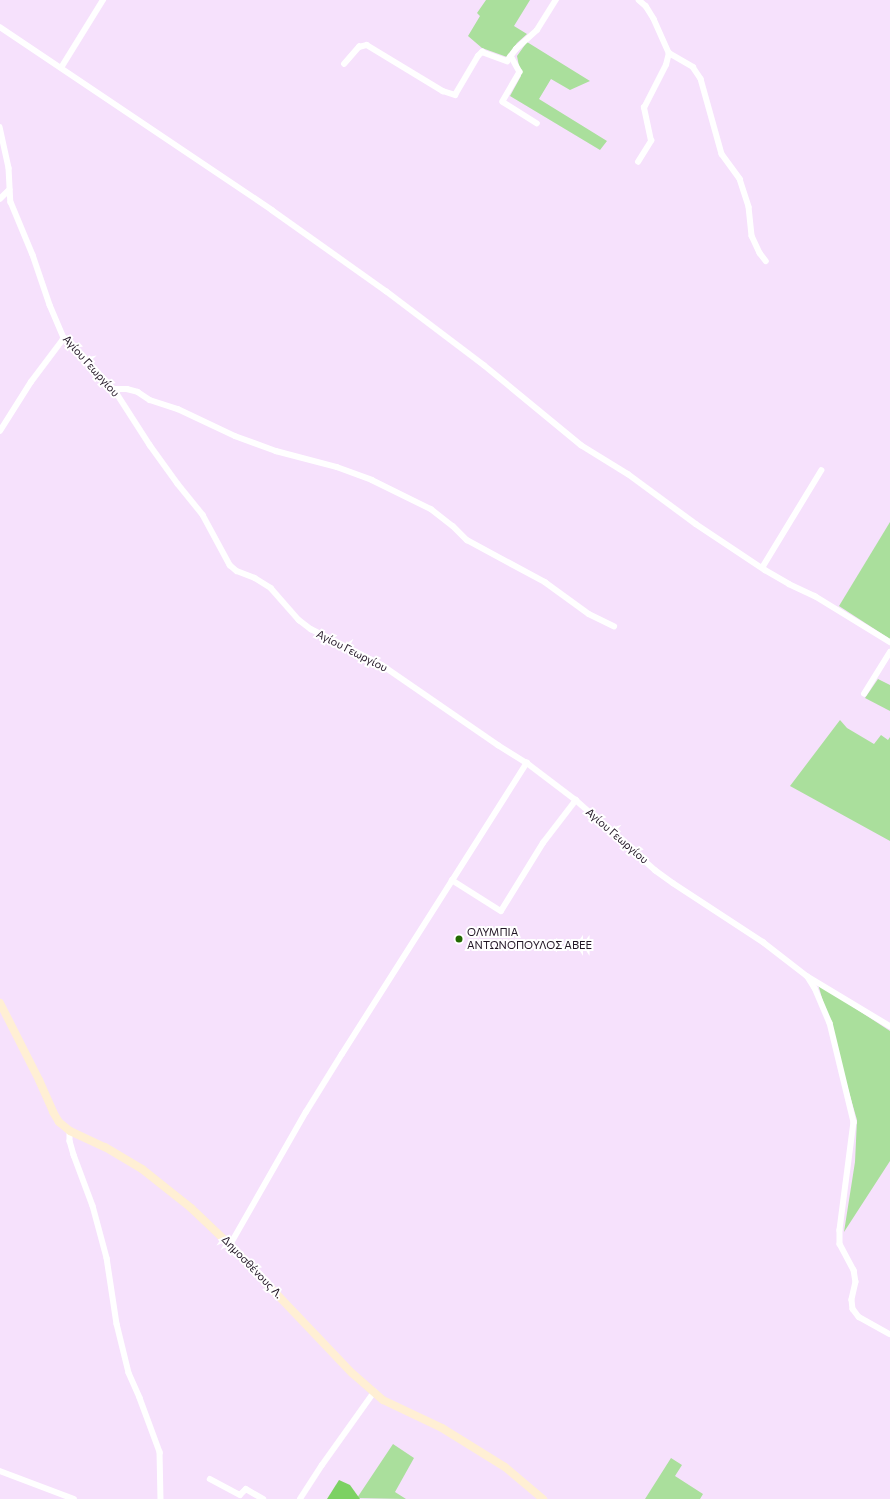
<!DOCTYPE html>
<meta charset="utf-8">
<style>
body{margin:0}
#map{position:relative;width:890px;height:1499px;overflow:hidden;background:#f6e1fc;font-family:Commissioner,sans-serif}
div>[style]{position:absolute}
[style*='--x']{left:calc(var(--x)*1px);top:calc(var(--y)*1px);width:calc(var(--w)*1px);rotate:calc(var(--a)*1deg)}
.green>*{inset:0;background:#aadf9c}
.forest>*{inset:0;background:#7cd163}
.street>*{height:5.5px;margin:-2.75px;padding:0 2.75px;transform-origin:2.75px;border-radius:2.75px;background:#fff}
.secondary>*{height:8px;margin:-4px;padding:0 4px;transform-origin:4px;border-radius:4px;background:#ffefd4}
.dots>*{width:11px;height:11px;translate:-50% -50%;box-sizing:border-box;border:2px solid #fff;border-radius:50%}
span{translate:-50% -50%;white-space:nowrap;text-align:center;line-height:1.15;-webkit-text-stroke:4px #fff;paint-order:stroke}
.street-label{font-size:11px;color:#211525}
.poi-label{font-size:11px;color:#211525}
.left{translate:0 -50%;text-align:left}
</style>
<div id="map">
<div class="green">
<div style="clip-path:polygon(486px 0,530px 0,514px 26px,527px 34px,517px 43px,507px 57px,482px 48px,468px 36px,480px 16px,477px 13px)"></div>
<div style="clip-path:polygon(527px 42px,590px 81px,570px 90px,551px 79px,539px 99px,607px 141px,600px 150px,510px 96px,521px 76px,517px 56px)"></div>
<div style="clip-path:polygon(890px 522px,890px 639px,839px 606px)"></div>
<div style="clip-path:polygon(878px 679px,890px 685px,890px 711px,865px 698px)"></div>
<div style="clip-path:polygon(840px 720px,847px 728px,874px 744px,881px 735px,888px 740px,890px 737px,890px 841px,790px 786px)"></div>
<div style="clip-path:polygon(818px 984px,890px 1031px,890px 1161px,844px 1232px,855px 1162px,857px 1120px)"></div>
<div style="clip-path:polygon(393px 1444px,414px 1458px,395px 1492px,406px 1499px,357px 1498px)"></div>
<div style="clip-path:polygon(671px 1458px,682px 1465px,675px 1476px,703px 1494px,700px 1499px,645px 1499px)"></div>
</div>
<div class="forest">
<div style="clip-path:polygon(339px 1480px,350px 1485px,360px 1499px,327px 1499px)"></div>
</div>
<div class="street">
<div style="--x:639;--y:0;--w:9;--a:41"></div>
<div style="--x:646;--y:6;--w:15;--a:58"></div>
<div style="--x:654;--y:19;--w:37;--a:66"></div>
<div style="--x:0;--y:27;--w:328;--a:33.9"></div>
<div style="--x:272;--y:210;--w:140;--a:35.4"></div>
<div style="--x:386;--y:291;--w:123;--a:37.1"></div>
<div style="--x:484;--y:365;--w:126;--a:39.5"></div>
<div style="--x:581;--y:445;--w:55;--a:31.7"></div>
<div style="--x:628;--y:474;--w:84;--a:36.3"></div>
<div style="--x:696;--y:524;--w:83;--a:33.7"></div>
<div style="--x:765;--y:570;--w:28;--a:30"></div>
<div style="--x:789;--y:584;--w:29;--a:25"></div>
<div style="--x:815;--y:596;--w:88;--a:31.5"></div>
<div style="--x:511;--y:56;--w:18;--a:61"></div>
<div style="--x:520;--y:72;--w:34;--a:120"></div>
<div style="--x:503;--y:102;--w:40;--a:32"></div>
<div style="--x:344;--y:64;--w:23;--a:-49"></div>
<div style="--x:359;--y:47;--w:8;--a:-14"></div>
<div style="--x:367;--y:45;--w:89;--a:31.2"></div>
<div style="--x:443;--y:91;--w:13;--a:18"></div>
<div style="--x:455;--y:95;--w:45;--a:-59.5"></div>
<div style="--x:478;--y:56;--w:6;--a:-45"></div>
<div style="--x:482;--y:52;--w:27;--a:20"></div>
<div style="--x:507;--y:61;--w:15;--a:-53"></div>
<div style="--x:516;--y:49;--w:28;--a:-42"></div>
<div style="--x:537;--y:30;--w:36;--a:-58"></div>
<div style="--x:61;--y:68;--w:80;--a:-58.3"></div>
<div style="--x:0;--y:127;--w:42;--a:77.6"></div>
<div style="--x:9;--y:168;--w:34;--a:87"></div>
<div style="--x:11;--y:202;--w:57;--a:67.5"></div>
<div style="--x:33;--y:255;--w:53;--a:71.2"></div>
<div style="--x:50;--y:305;--w:36;--a:67"></div>
<div style="--x:64;--y:338;--w:71;--a:45.6"></div>
<div style="--x:114;--y:389;--w:67;--a:57.3"></div>
<div style="--x:150;--y:445;--w:48;--a:54.3"></div>
<div style="--x:178;--y:484;--w:40;--a:51"></div>
<div style="--x:203;--y:515;--w:57;--a:61.6"></div>
<div style="--x:230;--y:565;--w:9;--a:41"></div>
<div style="--x:237;--y:571;--w:19;--a:21"></div>
<div style="--x:255;--y:578;--w:19;--a:32"></div>
<div style="--x:271;--y:588;--w:43;--a:48.8"></div>
<div style="--x:299;--y:620;--w:15;--a:37"></div>
<div style="--x:311;--y:629;--w:80;--a:26.9"></div>
<div style="--x:382;--y:665;--w:141;--a:34.6"></div>
<div style="--x:498;--y:745;--w:34;--a:32"></div>
<div style="--x:527;--y:763;--w:61;--a:37.1"></div>
<div style="--x:576;--y:800;--w:106;--a:41.5"></div>
<div style="--x:655;--y:870;--w:22;--a:36"></div>
<div style="--x:673;--y:883;--w:108;--a:33.2"></div>
<div style="--x:763;--y:942;--w:56;--a:37.7"></div>
<div style="--x:807;--y:976;--w:97;--a:31.1"></div>
<div style="--x:638;--y:162;--w:25;--a:-58"></div>
<div style="--x:651;--y:141;--w:34;--a:-102"></div>
<div style="--x:644;--y:108;--w:48;--a:-62.9"></div>
<div style="--x:666;--y:65;--w:12;--a:-76"></div>
<div style="--x:669;--y:53;--w:28;--a:30"></div>
<div style="--x:693;--y:67;--w:14;--a:56"></div>
<div style="--x:701;--y:79;--w:78;--a:74.4"></div>
<div style="--x:722;--y:154;--w:31;--a:54"></div>
<div style="--x:740;--y:179;--w:29;--a:72"></div>
<div style="--x:749;--y:207;--w:29;--a:84"></div>
<div style="--x:752;--y:236;--w:19;--a:65"></div>
<div style="--x:760;--y:253;--w:10;--a:53"></div>
<div style="--x:0;--y:199;--w:13;--a:-45"></div>
<div style="--x:114;--y:389;--w:13;--a:0"></div>
<div style="--x:127;--y:389;--w:11;--a:15"></div>
<div style="--x:138;--y:392;--w:14;--a:34"></div>
<div style="--x:150;--y:400;--w:29;--a:18"></div>
<div style="--x:178;--y:409;--w:63;--a:25.3"></div>
<div style="--x:235;--y:436;--w:44;--a:20.1"></div>
<div style="--x:276;--y:451;--w:63;--a:14.7"></div>
<div style="--x:337;--y:467;--w:37;--a:20"></div>
<div style="--x:372;--y:480;--w:66;--a:26.2"></div>
<div style="--x:431;--y:509;--w:28;--a:38"></div>
<div style="--x:453;--y:526;--w:20;--a:45"></div>
<div style="--x:467;--y:540;--w:89;--a:28.3"></div>
<div style="--x:545;--y:582;--w:54;--a:36"></div>
<div style="--x:589;--y:614;--w:28;--a:26"></div>
<div style="--x:0;--y:431;--w:58;--a:-57.7"></div>
<div style="--x:31;--y:382;--w:55;--a:-53.1"></div>
<div style="--x:762;--y:568;--w:114;--a:-58.7"></div>
<div style="--x:864;--y:694;--w:49;--a:-58.2"></div>
<div style="--x:452;--y:880;--w:58;--a:32.3"></div>
<div style="--x:501;--y:911;--w:80;--a:-58.3"></div>
<div style="--x:543;--y:843;--w:54;--a:-52.5"></div>
<div style="--x:808;--y:977;--w:13;--a:58"></div>
<div style="--x:815;--y:988;--w:38;--a:67"></div>
<div style="--x:830;--y:1023;--w:102;--a:76.4"></div>
<div style="--x:854;--y:1122;--w:109;--a:97.4"></div>
<div style="--x:840;--y:1230;--w:14;--a:90"></div>
<div style="--x:840;--y:1244;--w:30;--a:62"></div>
<div style="--x:854;--y:1270;--w:12;--a:81"></div>
<div style="--x:856;--y:1282;--w:18;--a:103"></div>
<div style="--x:852;--y:1300;--w:9;--a:84"></div>
<div style="--x:853;--y:1309;--w:10;--a:53"></div>
<div style="--x:859;--y:1317;--w:35;--a:29"></div>
<div style="--x:70;--y:1131;--w:10;--a:90"></div>
<div style="--x:70;--y:1141;--w:15;--a:74"></div>
<div style="--x:74;--y:1155;--w:54;--a:69.6"></div>
<div style="--x:93;--y:1206;--w:54;--a:74.9"></div>
<div style="--x:107;--y:1258;--w:67;--a:81.4"></div>
<div style="--x:117;--y:1324;--w:50;--a:76.2"></div>
<div style="--x:129;--y:1373;--w:27;--a:66"></div>
<div style="--x:140;--y:1398;--w:58;--a:69.7"></div>
<div style="--x:160;--y:1452;--w:47;--a:88.8"></div>
<div style="--x:230;--y:1245;--w:153;--a:-60.3"></div>
<div style="--x:306;--y:1112;--w:68;--a:-58.2"></div>
<div style="--x:342;--y:1054;--w:345;--a:-57.6"></div>
<div style="--x:0;--y:1471;--w:79;--a:20.7"></div>
<div style="--x:210;--y:1479;--w:34;--a:28"></div>
<div style="--x:240;--y:1495;--w:8;--a:-45"></div>
<div style="--x:246;--y:1489;--w:20;--a:30"></div>
<div style="--x:300;--y:1499;--w:40;--a:-57.1"></div>
<div style="--x:322;--y:1465;--w:90;--a:-54.5"></div>
</div>
<div class="secondary">
<div style="--x:0;--y:1003;--w:86;--a:63.1"></div>
<div style="--x:39;--y:1080;--w:35;--a:66"></div>
<div style="--x:53;--y:1112;--w:12;--a:59"></div>
<div style="--x:59;--y:1122;--w:14;--a:39"></div>
<div style="--x:70;--y:1131;--w:38;--a:25"></div>
<div style="--x:105;--y:1147;--w:43;--a:30.7"></div>
<div style="--x:142;--y:1169;--w:63;--a:38.5"></div>
<div style="--x:191;--y:1208;--w:54;--a:43.5"></div>
<div style="--x:230;--y:1245;--w:177;--a:46.4"></div>
<div style="--x:352;--y:1373;--w:41;--a:41.1"></div>
<div style="--x:383;--y:1400;--w:65;--a:25.4"></div>
<div style="--x:442;--y:1428;--w:74;--a:31.8"></div>
<div style="--x:505;--y:1467;--w:50;--a:40.1"></div>
</div>
<div class="dots">
<div style="left:459px;top:939px;background:#226901"></div>
</div>
<div class="street-label">
<span style="left:91px;top:366px;rotate:48deg">Αγίου Γεωργίου</span>
<span style="left:352px;top:651px;rotate:27deg">Αγίου Γεωργίου</span>
<span style="left:617px;top:836px;rotate:41deg">Αγίου Γεωργίου</span>
<span style="left:252px;top:1267px;rotate:46deg">Δημοσθένους Λ.</span>
</div>
<div class="poi-label">
<span class="left" style="left:467px;top:939px">ΟΛΥΜΠΙΑ<br>ΑΝΤΩΝΟΠΟΥΛΟΣ ΑΒΕΕ</span>
</div>
</div>
